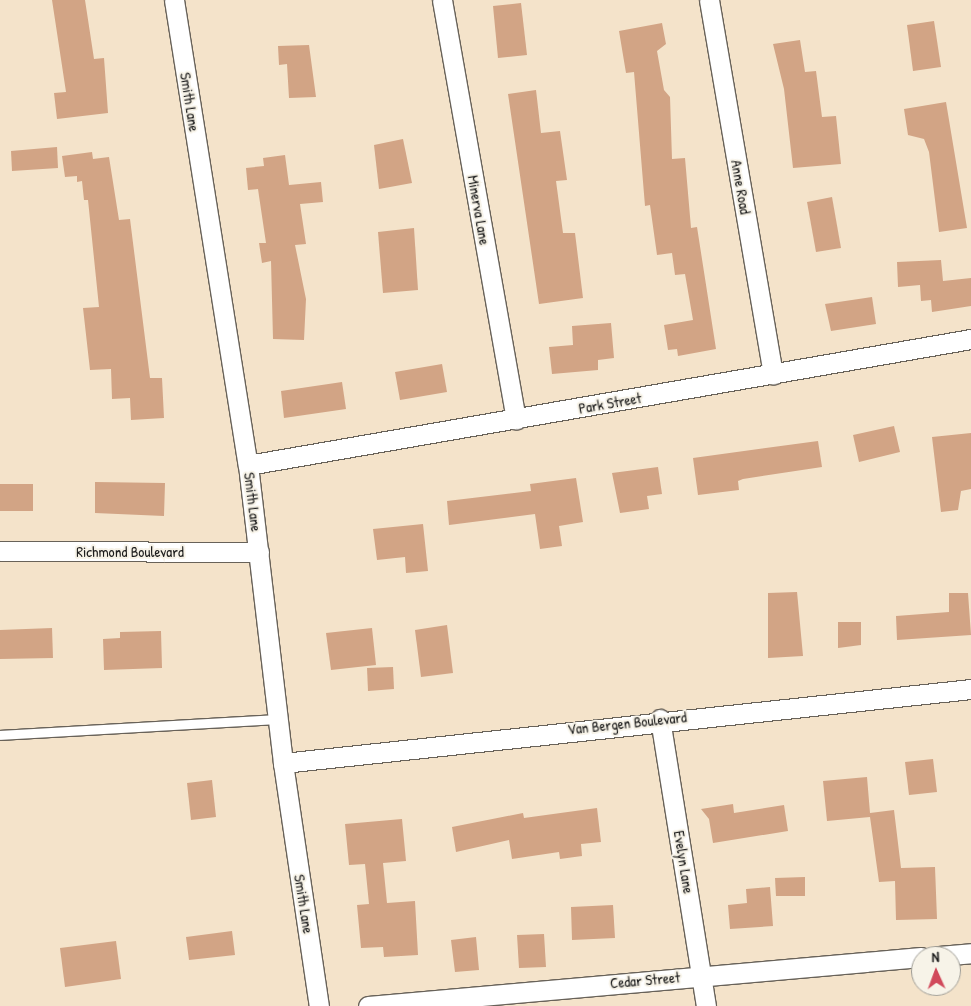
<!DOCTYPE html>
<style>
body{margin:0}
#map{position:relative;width:971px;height:1006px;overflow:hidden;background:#f4e3ca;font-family:"Patrick Hand",sans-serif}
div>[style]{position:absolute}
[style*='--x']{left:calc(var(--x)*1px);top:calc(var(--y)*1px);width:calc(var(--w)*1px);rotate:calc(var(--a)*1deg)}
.building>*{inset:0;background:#d2a485}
.roads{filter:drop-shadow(1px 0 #686259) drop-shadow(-1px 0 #686259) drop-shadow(0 1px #686259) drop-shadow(0 -1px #686259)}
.service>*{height:9px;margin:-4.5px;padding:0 4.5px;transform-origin:4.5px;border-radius:4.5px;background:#fff}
.minor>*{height:19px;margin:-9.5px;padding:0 9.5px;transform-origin:9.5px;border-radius:9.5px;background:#fff}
span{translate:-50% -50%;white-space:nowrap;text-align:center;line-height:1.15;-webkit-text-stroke:4px #f7f3e8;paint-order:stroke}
.street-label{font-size:15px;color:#1c1c1c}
.north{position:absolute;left:911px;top:946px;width:50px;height:50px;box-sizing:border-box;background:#f7f3e8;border:1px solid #9f9d96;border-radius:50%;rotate:358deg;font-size:14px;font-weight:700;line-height:20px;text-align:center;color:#1c1c1c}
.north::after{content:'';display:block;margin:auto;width:18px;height:22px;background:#d1495b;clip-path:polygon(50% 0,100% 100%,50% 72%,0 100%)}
</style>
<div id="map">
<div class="building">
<div style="clip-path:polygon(52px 0,85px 0,94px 59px,104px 58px,108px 113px,57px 119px,54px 93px,66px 92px)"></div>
<div style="clip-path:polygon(521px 3px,527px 55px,498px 58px,493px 6px)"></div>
<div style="clip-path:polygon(934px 21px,941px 67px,913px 71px,907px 25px)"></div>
<div style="clip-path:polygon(662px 23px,666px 44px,657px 51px,664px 90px,670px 97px,672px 159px,685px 158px,691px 228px,697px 227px,716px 349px,678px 356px,677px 349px,668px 350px,664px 325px,693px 320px,685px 274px,675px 275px,672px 253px,657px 255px,650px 205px,645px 206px,634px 72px,626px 73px,619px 31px)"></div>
<div style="clip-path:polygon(800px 40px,805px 72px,816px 71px,822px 117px,836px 116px,841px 164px,793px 168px,784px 89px,773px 44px)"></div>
<div style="clip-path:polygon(309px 45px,316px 97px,289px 98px,287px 64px,279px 65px,278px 46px)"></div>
<div style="clip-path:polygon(536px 90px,541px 133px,560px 131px,567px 180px,556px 181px,563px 233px,575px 233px,583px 298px,539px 304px,508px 94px)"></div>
<div style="clip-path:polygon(946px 102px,967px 228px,939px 232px,929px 152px,924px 139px,908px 135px,904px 109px)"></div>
<div style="clip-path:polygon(403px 139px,412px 183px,379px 189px,374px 145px)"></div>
<div style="clip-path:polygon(57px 147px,58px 168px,12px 171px,11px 151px)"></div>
<div style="clip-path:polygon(92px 152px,93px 159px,109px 157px,119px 220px,130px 219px,150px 378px,162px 378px,164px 418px,131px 420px,130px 398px,112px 399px,111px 369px,90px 370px,83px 308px,99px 307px,88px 200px,84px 200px,82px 181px,77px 182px,77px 176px,65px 177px,62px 156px)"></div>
<div style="clip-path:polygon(285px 155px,289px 185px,321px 182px,323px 202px,300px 204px,306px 244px,295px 245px,306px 299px,304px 340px,273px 339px,271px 261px,262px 263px,259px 243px,266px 243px,259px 196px,258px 189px,248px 190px,246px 168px,264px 166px,263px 158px)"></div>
<div style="clip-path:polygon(832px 197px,841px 248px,816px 252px,807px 202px)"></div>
<div style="clip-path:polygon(414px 228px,418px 290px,383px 293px,378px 232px)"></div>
<div style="clip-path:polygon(941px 260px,943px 281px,971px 278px,971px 306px,932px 312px,931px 300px,921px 301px,920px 285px,898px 287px,897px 262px)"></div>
<div style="clip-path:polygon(872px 297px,876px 324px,831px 331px,825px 304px)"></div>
<div style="clip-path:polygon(611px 323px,614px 358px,598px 360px,598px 370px,552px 374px,549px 347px,573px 345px,572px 326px)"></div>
<div style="clip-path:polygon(442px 364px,447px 392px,400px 400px,395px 372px)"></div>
<div style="clip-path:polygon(342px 382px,346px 409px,284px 418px,281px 391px)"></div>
<div style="clip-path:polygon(894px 426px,900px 452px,859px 462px,853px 435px)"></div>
<div style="clip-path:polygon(971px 433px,971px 489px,961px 491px,958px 510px,941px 512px,932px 437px)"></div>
<div style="clip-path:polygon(818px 441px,822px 467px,743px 479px,738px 481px,739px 490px,698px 495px,693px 458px)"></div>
<div style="clip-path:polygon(658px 467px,662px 494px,647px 496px,649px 509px,620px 513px,612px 473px)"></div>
<div style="clip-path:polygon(576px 478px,583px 522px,559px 526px,562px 546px,540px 549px,535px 514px,449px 525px,447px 501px,531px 491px,530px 484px)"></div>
<div style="clip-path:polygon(95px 482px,165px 483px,164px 516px,95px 513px)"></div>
<div style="clip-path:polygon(0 484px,33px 484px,33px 511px,0 511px)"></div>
<div style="clip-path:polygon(423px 524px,428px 571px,406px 573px,405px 557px,377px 560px,373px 529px)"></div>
<div style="clip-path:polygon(797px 592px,803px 656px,768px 658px,768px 593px)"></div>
<div style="clip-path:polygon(949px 593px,968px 593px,971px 635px,897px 640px,896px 616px,949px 612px)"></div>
<div style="clip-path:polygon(838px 622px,861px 622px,861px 645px,838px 648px)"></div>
<div style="clip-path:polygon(447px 625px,453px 673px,421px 677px,415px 630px)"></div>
<div style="clip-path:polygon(52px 628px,53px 658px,0 659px,0 630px)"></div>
<div style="clip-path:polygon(372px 628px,376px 665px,331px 670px,326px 633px)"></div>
<div style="clip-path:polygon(161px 631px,162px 668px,104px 670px,103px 639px,120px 638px,120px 632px)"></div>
<div style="clip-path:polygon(393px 667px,394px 689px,368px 691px,367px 668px)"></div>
<div style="clip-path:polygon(933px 759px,937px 792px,909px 795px,905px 762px)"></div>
<div style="clip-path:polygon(867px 777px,870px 813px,894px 810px,901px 868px,935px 867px,937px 919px,896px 920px,895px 881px,879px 882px,870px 817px,827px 821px,823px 781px)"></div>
<div style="clip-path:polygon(212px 780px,216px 817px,191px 820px,187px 783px)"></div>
<div style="clip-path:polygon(733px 804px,734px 813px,784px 805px,788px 831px,713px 843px,709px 819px,701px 809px)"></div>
<div style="clip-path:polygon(597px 808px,601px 842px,581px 844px,582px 856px,560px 859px,559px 852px,512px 859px,509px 840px,456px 852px,452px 827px,523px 813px,524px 818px)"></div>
<div style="clip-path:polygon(402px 819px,406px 861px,383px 863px,387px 903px,415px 901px,418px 955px,384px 957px,383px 947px,361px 948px,357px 905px,369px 904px,365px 864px,349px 865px,345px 824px)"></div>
<div style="clip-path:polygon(805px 877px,805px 896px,776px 896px,775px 878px)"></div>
<div style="clip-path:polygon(770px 887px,773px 926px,730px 929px,728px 905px,747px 903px,746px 889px)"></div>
<div style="clip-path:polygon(613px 905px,615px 938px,572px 940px,571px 907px)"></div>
<div style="clip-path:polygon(232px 931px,235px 955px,189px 960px,186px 937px)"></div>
<div style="clip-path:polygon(544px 934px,546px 967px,519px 968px,517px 935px)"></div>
<div style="clip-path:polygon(476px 937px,479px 970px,455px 972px,451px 940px)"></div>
<div style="clip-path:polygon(116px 941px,121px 979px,65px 987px,60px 948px)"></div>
</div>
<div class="roads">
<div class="service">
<div style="--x:0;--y:735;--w:278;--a:-3.3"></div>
</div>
<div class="minor">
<div style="--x:174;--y:0;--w:471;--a:81"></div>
<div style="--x:248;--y:465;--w:300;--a:83.3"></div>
<div style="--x:283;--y:763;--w:246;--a:81.6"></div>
<div style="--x:442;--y:0;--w:426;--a:80"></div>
<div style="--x:709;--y:0;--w:380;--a:80.3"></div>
<div style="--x:248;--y:465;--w:734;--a:-9.89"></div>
<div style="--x:0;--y:551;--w:259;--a:0.2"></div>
<div style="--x:660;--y:719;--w:291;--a:80.9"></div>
<div style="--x:283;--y:763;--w:692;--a:-6.14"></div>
<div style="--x:939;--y:956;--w:32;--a:-5"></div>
<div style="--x:368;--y:1006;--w:555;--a:-5.06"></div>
</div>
</div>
<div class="street-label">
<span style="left:190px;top:102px;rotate:81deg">Smith Lane</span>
<span style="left:741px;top:187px;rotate:80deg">Anne Road</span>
<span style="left:479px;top:210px;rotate:80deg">Minerva Lane</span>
<span style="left:610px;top:403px;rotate:-10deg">Park Street</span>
<span style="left:253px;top:502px;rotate:83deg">Smith Lane</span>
<span style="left:130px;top:552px">Richmond Boulevard</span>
<span style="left:627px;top:723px;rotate:-6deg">Van Bergen Boulevard</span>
<span style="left:684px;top:862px;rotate:81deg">Evelyn Lane</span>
<span style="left:304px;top:904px;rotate:81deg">Smith Lane</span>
<span style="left:645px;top:980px;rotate:-5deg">Cedar Street</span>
</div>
<div class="north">N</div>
</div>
